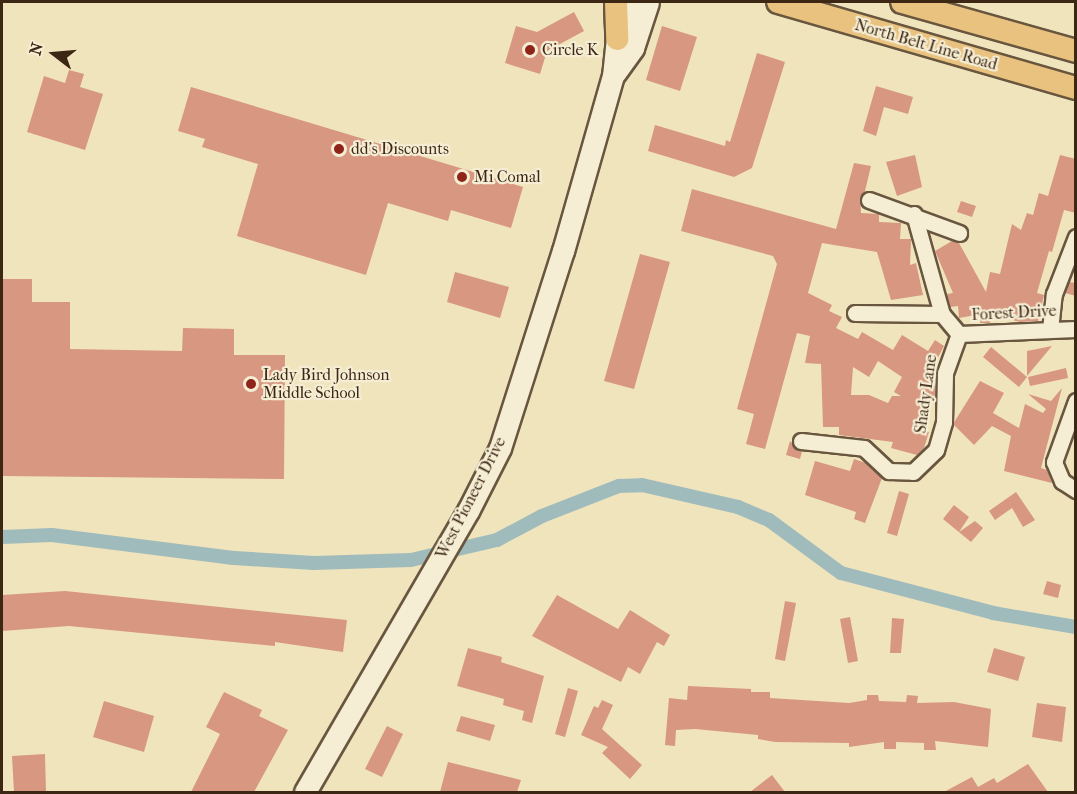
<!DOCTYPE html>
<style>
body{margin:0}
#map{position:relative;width:1077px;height:794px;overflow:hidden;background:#f0e4bd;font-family:"IM FELL French Canon",serif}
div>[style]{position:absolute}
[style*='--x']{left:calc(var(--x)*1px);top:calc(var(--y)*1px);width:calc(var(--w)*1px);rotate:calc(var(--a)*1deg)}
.canal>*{height:14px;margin:-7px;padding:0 7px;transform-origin:7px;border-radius:7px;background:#a0bbbc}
.building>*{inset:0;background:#d79780}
.roads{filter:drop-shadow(2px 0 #69563f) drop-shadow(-2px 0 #69563f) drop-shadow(0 2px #69563f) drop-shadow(0 -2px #69563f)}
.minor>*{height:15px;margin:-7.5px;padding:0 7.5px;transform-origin:7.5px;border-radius:7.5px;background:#f5edd4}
.secondary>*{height:21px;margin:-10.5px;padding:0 10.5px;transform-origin:10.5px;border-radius:10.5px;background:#f5edd4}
.primary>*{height:22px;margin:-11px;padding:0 11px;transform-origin:11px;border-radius:11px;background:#e8c27e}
.dots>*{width:16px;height:16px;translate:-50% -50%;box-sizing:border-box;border:3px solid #f5edd4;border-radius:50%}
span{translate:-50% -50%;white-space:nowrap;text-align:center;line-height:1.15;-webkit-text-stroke:4.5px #f5edd4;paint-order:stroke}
.street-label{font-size:16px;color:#3c2715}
.poi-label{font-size:16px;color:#3c2715}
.left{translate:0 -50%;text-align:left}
.frame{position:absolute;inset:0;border:3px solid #3c2715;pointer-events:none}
.north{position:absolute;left:24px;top:24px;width:60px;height:60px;-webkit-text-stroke:4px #f5edd4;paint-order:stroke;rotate:286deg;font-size:16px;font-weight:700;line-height:24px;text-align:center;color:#3c2715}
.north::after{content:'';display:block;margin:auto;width:21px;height:27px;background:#3c2715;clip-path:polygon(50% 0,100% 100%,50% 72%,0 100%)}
</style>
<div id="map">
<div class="canal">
<div style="--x:2;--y:537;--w:50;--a:-2.3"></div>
<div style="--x:52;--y:535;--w:183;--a:7.2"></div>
<div style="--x:234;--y:558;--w:80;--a:3.6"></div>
<div style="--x:314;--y:563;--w:97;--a:-1.8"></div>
<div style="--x:411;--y:560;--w:88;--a:-13.1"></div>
<div style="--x:497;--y:540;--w:51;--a:-28.1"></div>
<div style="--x:542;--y:516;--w:83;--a:-21.3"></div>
<div style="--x:619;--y:486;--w:23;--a:-2"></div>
<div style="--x:642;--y:485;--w:98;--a:12.9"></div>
<div style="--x:738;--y:507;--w:34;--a:23"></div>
<div style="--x:769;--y:520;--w:89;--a:36.4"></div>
<div style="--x:841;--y:573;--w:157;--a:14.7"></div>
<div style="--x:993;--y:613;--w:84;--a:9.6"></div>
</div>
<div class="building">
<div style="clip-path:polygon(574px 12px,584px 31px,547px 51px,540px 74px,505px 63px,516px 26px,537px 32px)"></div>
<div style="clip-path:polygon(662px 26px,697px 37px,680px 91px,646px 80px)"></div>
<div style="clip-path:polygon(757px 53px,785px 62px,752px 168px,734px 177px,648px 151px,655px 125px,725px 146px,726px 140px,730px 142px)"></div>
<div style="clip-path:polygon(69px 70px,84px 74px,80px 87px,103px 94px,85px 150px,27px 132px,44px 76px,65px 83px)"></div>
<div style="clip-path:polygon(876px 86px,913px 97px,908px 114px,884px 107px,876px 136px,863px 131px)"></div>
<div style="clip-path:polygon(191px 87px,523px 187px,511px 228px,451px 210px,448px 221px,388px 203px,366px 275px,237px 236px,258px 164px,202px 147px,205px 139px,178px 131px)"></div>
<div style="clip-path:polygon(915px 155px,922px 187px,897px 196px,886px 162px)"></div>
<div style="clip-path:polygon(1060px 155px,1076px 159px,1076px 213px,1064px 210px,1052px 252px,1049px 251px,1037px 293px,1044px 295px,1038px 321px,1020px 322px,992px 314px,990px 323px,980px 323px,981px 314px,959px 318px,958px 306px,950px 307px,947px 294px,953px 293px,935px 251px,952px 241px,959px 243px,986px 292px,990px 272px,1000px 274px,1012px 224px,1021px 230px,1027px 213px,1033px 215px,1039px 193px,1048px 196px)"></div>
<div style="clip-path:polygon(evenodd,854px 163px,871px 166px,865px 191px,860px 197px,861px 213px,879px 214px,879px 222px,901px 223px,900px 239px,911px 239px,910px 265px,916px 263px,923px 295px,891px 300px,877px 252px,822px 243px,808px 293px,832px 305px,829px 311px,842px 317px,836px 328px,858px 339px,862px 332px,893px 350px,902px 335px,928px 351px,935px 340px,944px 346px,926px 380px,935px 386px,935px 395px,913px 428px,929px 432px,924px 448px,917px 455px,891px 448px,893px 442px,839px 435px,839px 427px,823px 427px,821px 364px,805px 363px,810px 336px,797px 333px,765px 449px,746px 444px,754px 414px,737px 409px,777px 264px,773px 256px,681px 231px,692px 189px,836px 229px,854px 163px,878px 361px,902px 377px,894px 392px,901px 396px,892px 396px,888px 403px,869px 395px,851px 395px,853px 367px,869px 377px,878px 361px)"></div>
<div style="clip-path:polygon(961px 201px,976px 206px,972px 217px,957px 212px)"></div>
<div style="clip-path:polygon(640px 254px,670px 262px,634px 389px,604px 381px)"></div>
<div style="clip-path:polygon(455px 272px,509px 287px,500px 318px,447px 302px)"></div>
<div style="clip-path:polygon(2px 279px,32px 279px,32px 302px,70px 302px,70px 349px,182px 351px,183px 328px,234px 329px,234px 355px,285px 355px,284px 479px,2px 476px)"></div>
<div style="clip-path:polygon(1069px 282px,1076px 283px,1076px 296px,1065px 293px)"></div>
<div style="clip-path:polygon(1052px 346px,1027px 376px,1027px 351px)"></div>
<div style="clip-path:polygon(991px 347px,1027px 377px,1019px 387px,983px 357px)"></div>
<div style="clip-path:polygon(1066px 368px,1068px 378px,1030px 386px,1028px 377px)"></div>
<div style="clip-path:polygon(980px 381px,1004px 393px,993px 413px,1019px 428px,1025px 404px,1043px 413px,1046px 409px,1028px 394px,1051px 401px,1062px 388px,1041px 468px,1047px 470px,1052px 483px,1004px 471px,1011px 436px,992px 426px,974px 445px,953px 424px)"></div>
<div style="clip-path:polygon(790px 441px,802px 451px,800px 459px,786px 455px)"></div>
<div style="clip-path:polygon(854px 459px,866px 463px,882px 478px,865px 523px,854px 519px,856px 512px,805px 495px,815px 461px,850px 471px)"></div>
<div style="clip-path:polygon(899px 491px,909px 494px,897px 536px,887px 533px)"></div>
<div style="clip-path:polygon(1016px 492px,1035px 520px,1023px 527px,1012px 508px,995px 520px,989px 511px)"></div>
<div style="clip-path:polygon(954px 505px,969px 517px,959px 532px,975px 521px,983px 528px,971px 542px,943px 519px)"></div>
<div style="clip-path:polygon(1047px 581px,1061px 585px,1058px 598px,1043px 594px)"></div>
<div style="clip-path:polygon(65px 591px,347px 620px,343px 652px,275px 642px,275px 646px,69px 626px,2px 631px,2px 595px)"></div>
<div style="clip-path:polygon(557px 595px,618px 629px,630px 610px,670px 635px,664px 646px,657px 642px,640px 674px,628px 667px,621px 682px,532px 636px)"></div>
<div style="clip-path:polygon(785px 601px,796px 603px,785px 661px,775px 659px)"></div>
<div style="clip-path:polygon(850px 617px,858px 661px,848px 663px,840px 619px)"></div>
<div style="clip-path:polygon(892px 618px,904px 619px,901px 653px,890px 653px)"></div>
<div style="clip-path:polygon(468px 648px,502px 657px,501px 662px,544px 676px,532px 723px,522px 720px,524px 711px,503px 705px,504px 699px,457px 686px)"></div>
<div style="clip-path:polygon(994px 648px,1025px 657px,1018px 681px,987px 672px)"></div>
<div style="clip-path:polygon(688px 686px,751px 689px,751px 692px,770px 692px,770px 698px,849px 703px,867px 700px,867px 695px,878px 695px,879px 701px,906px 702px,907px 695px,918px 696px,917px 703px,954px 702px,991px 709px,988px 747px,935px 741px,936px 750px,924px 750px,924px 743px,896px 742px,896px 749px,884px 749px,884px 742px,849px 747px,849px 743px,775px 742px,758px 739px,758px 735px,695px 729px,676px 730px,675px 746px,665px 745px,669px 698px,687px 700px)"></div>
<div style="clip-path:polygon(568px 688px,578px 691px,565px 737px,555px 734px)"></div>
<div style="clip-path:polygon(224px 692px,262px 710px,259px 716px,288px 730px,254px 792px,191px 792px,220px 734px,206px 727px)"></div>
<div style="clip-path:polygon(602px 700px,613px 705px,602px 729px,642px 765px,630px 779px,602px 753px,608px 747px,581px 735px,594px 706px,598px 708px)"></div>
<div style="clip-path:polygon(104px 701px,154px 716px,144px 752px,93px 737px)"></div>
<div style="clip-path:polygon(1037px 703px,1066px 707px,1062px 742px,1032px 737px)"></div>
<div style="clip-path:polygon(461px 716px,495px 725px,490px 741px,456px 731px)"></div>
<div style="clip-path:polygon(387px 726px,403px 734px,382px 777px,365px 769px)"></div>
<div style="clip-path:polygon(45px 754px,46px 792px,14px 792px,12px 756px)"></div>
<div style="clip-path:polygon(448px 762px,521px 780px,517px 792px,440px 792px)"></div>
<div style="clip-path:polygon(1028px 764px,1048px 792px,944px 792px,972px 777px,978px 787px,994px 778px,997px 783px)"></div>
<div style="clip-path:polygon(772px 775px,785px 792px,750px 792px)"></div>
</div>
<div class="roads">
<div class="minor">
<div style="--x:869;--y:200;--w:96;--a:20.1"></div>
<div style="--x:914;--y:214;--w:104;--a:74.4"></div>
<div style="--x:855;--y:313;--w:87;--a:0.7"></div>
<div style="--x:942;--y:314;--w:26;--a:50"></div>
<div style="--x:959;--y:334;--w:117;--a:-2.4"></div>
<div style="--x:1050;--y:330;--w:36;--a:-84"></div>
<div style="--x:1054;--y:294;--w:61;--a:-68.9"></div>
<div style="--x:1076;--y:401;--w:65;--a:109.8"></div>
<div style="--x:1054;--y:462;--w:21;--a:67"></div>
<div style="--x:1062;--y:481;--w:17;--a:33"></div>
<div style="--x:801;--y:441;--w:63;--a:6.3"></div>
<div style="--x:864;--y:448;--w:34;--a:43"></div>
<div style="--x:889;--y:471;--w:24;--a:2"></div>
<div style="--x:913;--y:472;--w:32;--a:-44"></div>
<div style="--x:936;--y:450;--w:29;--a:-74"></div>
<div style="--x:944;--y:422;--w:49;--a:-88.8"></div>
<div style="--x:945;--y:373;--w:41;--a:-70.3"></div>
</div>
<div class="secondary">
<div style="--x:615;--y:73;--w:31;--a:-54"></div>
<div style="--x:633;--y:48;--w:48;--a:-71.9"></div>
<div style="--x:305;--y:792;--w:325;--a:-59.9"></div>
<div style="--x:468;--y:511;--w:71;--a:-63.1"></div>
<div style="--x:500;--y:448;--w:207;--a:-72.3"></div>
<div style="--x:563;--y:251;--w:182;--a:-74.1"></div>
<div style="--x:613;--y:76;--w:37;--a:-84"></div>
<div style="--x:617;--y:39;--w:39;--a:-73"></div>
</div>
<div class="primary">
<div style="--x:616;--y:2;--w:37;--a:88"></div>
<div style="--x:778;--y:2;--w:310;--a:16.1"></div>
<div style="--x:902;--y:2;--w:181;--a:15.7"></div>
</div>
</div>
<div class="dots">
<div style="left:530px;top:50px;background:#8f2418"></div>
<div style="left:339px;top:149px;background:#8f2418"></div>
<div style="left:462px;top:177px;background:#8f2418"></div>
<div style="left:251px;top:384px;background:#8f2418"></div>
</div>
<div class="street-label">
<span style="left:926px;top:45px;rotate:16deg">North Belt Line Road</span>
<span style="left:1014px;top:313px;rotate:-3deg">Forest Drive</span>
<span style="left:926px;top:394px;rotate:-82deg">Shady Lane</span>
<span style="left:471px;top:498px;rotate:-63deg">West Pioneer Drive</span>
</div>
<div class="poi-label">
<span class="left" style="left:542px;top:50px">Circle K</span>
<span class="left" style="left:351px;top:149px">dd's Discounts</span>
<span class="left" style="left:474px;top:177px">Mi Comal</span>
<span class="left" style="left:263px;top:384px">Lady Bird Johnson<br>Middle School</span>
</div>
<div class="frame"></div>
<div class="north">N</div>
</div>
